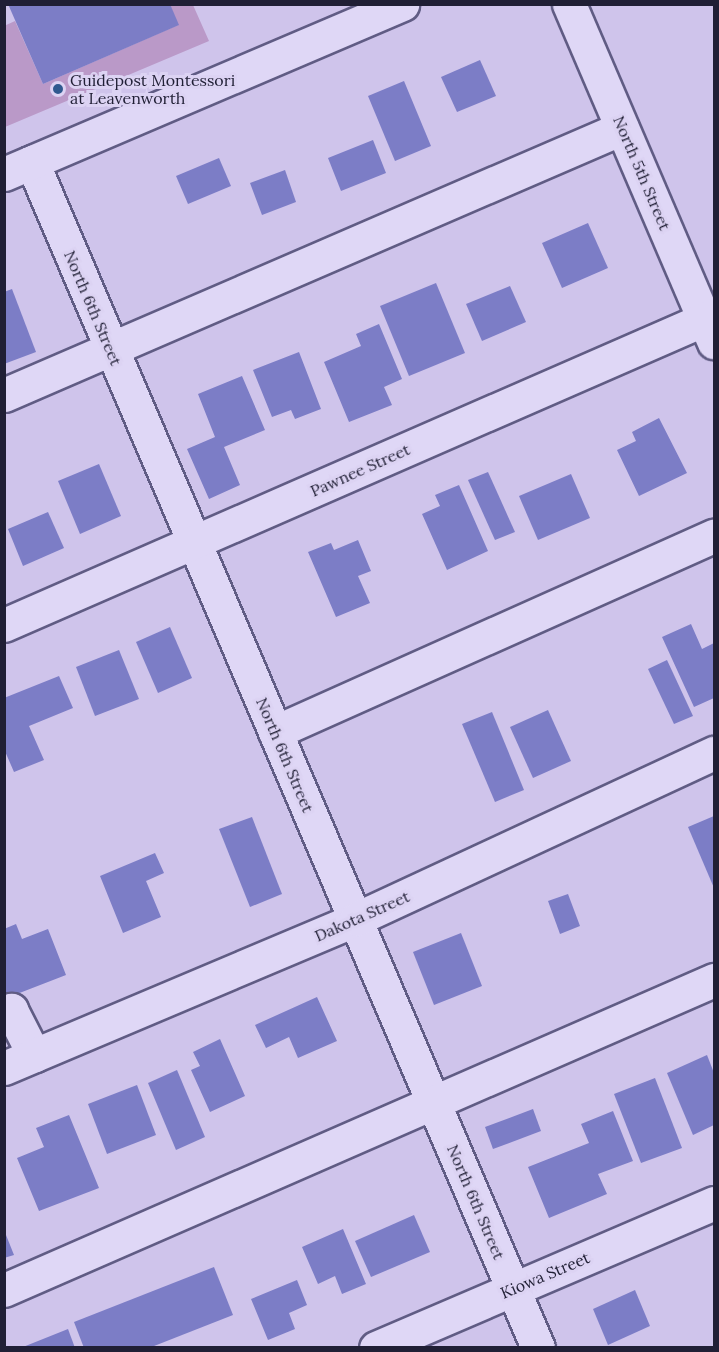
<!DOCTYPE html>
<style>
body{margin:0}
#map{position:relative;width:719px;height:1352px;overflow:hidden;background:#cfc4eb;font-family:Lora,serif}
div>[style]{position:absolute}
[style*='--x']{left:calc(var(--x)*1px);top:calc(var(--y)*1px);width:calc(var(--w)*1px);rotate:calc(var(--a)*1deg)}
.green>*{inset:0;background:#ba99c8}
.building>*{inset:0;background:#7c7dc6}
.roads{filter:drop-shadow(2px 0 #605c84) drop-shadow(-2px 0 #605c84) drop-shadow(0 2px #605c84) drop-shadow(0 -2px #605c84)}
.minor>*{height:33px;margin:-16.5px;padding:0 16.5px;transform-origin:16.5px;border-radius:16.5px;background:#dfd7f6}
.dots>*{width:16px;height:16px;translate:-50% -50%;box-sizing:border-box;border:3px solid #dcd3f3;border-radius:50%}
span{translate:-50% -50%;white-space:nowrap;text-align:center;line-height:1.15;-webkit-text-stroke:6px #dcd3f3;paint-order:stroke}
.poi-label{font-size:16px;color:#201f35}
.left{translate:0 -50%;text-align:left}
.street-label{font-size:16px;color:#201f35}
.frame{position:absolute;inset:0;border:6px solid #201f35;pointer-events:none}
</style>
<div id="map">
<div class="green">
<div style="clip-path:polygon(170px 5px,193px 5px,209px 41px,5px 127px,4px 26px,15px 21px,43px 84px,178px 25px)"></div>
</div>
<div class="building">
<div style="clip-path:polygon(8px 4px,170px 4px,179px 25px,43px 84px)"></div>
<div style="clip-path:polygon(480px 60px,496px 96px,457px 112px,441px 77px)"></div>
<div style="clip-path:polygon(404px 81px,431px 146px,395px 161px,368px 96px)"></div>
<div style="clip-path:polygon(373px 140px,386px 173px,341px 191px,328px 158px)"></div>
<div style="clip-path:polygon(219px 158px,231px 186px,188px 204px,176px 176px)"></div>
<div style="clip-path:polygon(285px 170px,296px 202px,262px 215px,250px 183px)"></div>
<div style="clip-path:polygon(588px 223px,608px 268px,562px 288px,542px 243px)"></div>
<div style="clip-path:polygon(436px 283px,465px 353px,409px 376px,380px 306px)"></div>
<div style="clip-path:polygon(510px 286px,526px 322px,482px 341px,466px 304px)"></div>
<div style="clip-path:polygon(12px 289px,36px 352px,4px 364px,4px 292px)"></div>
<div style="clip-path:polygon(379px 324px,402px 379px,384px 387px,392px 405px,349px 422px,324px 362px,361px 346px,356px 334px)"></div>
<div style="clip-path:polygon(299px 352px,321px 409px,295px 419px,291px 410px,272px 417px,253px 370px)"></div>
<div style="clip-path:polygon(242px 376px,265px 430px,224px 447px,240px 485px,209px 499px,187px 449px,215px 437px,198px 394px)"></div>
<div style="clip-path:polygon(659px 418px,687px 473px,639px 496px,617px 450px,636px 441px,632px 432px)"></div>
<div style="clip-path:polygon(99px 464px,121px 516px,80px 534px,58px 481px)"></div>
<div style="clip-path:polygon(488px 472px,515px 532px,495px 540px,468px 480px)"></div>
<div style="clip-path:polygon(571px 474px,590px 518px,538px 540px,519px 496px)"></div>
<div style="clip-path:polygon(459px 485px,488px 551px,447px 570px,422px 514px,440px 506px,435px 495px)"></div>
<div style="clip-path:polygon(48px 512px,64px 548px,23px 566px,8px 529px)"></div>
<div style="clip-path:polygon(358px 540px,371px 571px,358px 576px,370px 603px,336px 617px,308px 552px,331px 543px,334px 550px)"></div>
<div style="clip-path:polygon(691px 624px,702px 649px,714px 643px,714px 698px,694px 707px,662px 637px)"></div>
<div style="clip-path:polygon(170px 627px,192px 678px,158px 693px,136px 642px)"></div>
<div style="clip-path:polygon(119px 650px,139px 699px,95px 716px,76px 667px)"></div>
<div style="clip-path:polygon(667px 660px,693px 716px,674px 724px,648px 669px)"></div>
<div style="clip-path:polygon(59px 676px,73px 708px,29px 726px,44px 760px,14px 772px,4px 749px,4px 698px)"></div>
<div style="clip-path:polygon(548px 710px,571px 761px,533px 778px,510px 727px)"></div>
<div style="clip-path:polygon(492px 712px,524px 790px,495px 802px,462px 724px)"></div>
<div style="clip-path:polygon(714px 816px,714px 888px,688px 827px)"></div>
<div style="clip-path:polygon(252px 817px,282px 894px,250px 907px,219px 829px)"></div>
<div style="clip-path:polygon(155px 853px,164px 873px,146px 881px,161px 917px,123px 933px,100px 876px)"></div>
<div style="clip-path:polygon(568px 894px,580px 926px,560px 934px,548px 901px)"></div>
<div style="clip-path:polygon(16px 924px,22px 939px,48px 929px,66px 975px,4px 999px,4px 929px)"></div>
<div style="clip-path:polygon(461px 933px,482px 986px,434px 1005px,413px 952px)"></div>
<div style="clip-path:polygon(317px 997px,337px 1041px,298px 1058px,289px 1037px,266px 1048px,255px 1025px)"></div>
<div style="clip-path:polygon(220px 1039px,245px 1096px,210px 1112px,191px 1070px,200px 1066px,193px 1052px)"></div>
<div style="clip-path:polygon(707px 1055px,714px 1073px,714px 1125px,693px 1135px,667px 1073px)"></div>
<div style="clip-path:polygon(177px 1070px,205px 1137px,176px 1150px,148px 1083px)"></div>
<div style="clip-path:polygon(655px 1078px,682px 1148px,641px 1163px,614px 1094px)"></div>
<div style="clip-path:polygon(137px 1085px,156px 1135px,107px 1154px,88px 1104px)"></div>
<div style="clip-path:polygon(533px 1109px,541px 1131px,493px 1149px,485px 1127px)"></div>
<div style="clip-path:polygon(613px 1111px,633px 1161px,598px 1174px,607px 1194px,549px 1218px,528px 1167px,589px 1143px,581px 1124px)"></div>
<div style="clip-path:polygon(69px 1115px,99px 1188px,39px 1211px,17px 1158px,44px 1147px,36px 1128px)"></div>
<div style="clip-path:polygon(414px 1215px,430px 1252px,371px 1277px,355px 1241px)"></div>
<div style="clip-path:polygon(343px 1229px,366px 1284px,342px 1294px,335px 1276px,318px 1284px,302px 1247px)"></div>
<div style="clip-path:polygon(4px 1230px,14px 1255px,4px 1258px)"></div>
<div style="clip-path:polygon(214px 1267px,233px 1315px,149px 1348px,84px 1348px,74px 1322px)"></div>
<div style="clip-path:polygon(297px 1280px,307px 1305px,289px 1313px,295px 1329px,268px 1340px,251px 1299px)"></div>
<div style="clip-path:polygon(635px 1290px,650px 1326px,608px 1345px,593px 1309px)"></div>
<div style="clip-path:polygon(68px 1329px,75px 1348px,23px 1348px,23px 1347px)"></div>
</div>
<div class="roads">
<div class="minor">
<div style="--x:569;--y:4;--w:368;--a:66.8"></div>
<div style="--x:32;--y:162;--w:1289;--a:66.89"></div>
<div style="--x:4;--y:174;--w:433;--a:-23.1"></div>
<div style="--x:4;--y:395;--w:673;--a:-23.37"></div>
<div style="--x:4;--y:625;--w:775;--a:-23.59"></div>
<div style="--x:275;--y:732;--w:481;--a:-24.1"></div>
<div style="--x:4;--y:1013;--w:8;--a:-23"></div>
<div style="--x:11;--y:1010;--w:51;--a:62.9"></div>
<div style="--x:4;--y:1068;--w:382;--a:-22.9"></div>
<div style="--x:356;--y:919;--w:395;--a:-24.9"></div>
<div style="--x:4;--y:1290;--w:775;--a:-23.59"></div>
<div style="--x:376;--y:1348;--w:368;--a:-23.2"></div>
</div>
</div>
<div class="dots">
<div style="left:58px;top:89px;background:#30598f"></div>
</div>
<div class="poi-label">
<span class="left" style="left:70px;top:89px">Guidepost Montessori<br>at Leavenworth</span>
</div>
<div class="street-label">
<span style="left:642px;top:173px;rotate:67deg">North 5th Street</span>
<span style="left:93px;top:308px;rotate:67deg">North 6th Street</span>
<span style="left:360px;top:470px;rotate:-24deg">Pawnee Street</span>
<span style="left:285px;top:755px;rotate:67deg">North 6th Street</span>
<span style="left:362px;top:916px;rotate:-24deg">Dakota Street</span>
<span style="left:476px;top:1202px;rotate:67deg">North 6th Street</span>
<span style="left:545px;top:1275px;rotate:-23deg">Kiowa Street</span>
</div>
<div class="frame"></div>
</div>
